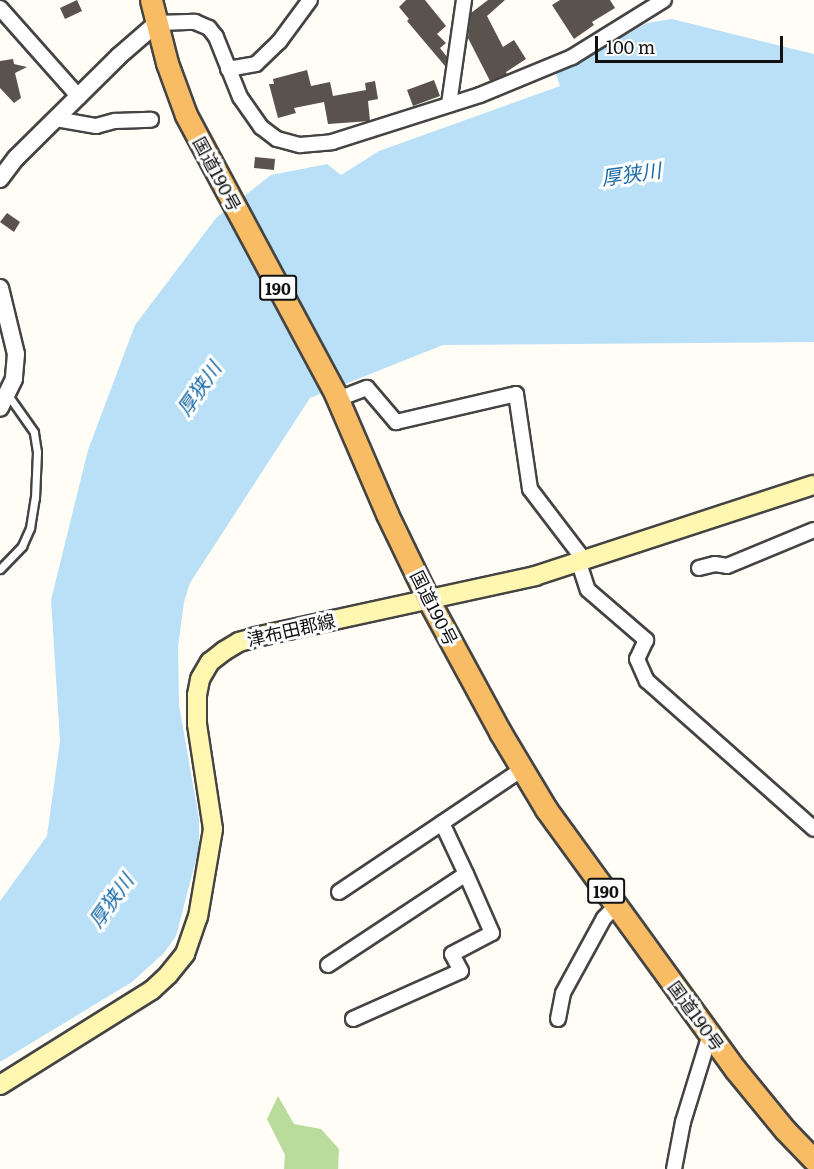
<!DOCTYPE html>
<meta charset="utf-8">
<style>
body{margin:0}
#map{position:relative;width:814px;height:1169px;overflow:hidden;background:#fffdf5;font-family:Literata,"Noto Sans JP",serif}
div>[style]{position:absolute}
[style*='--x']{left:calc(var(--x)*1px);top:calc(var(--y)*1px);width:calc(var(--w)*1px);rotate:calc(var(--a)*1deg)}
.forest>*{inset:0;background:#b9dc9c}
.water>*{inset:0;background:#b9e0f7}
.building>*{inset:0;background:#5a524d}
.roads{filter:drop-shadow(2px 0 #444) drop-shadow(-2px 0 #444) drop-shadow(0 2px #444) drop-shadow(0 -2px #444)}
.service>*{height:7px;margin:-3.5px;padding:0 3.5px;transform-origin:3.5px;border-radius:3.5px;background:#fff}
.minor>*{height:14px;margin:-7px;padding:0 7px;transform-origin:7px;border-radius:7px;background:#fff}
.tertiary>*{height:16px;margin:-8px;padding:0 8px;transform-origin:8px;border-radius:8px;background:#fff}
.secondary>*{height:18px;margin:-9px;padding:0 9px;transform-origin:9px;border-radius:9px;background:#fff6b0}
.trunk>*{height:21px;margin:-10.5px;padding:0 10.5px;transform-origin:10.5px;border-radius:10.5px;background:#f7bc64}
span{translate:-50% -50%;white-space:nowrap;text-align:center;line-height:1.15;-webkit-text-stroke:6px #fff;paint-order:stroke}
.shield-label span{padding:2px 4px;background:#fff;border:2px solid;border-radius:4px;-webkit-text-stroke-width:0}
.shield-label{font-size:16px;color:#111;font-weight:700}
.street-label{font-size:18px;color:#111}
.water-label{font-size:20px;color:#1768a6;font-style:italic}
.scale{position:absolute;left:595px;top:36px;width:188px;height:27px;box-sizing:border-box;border:3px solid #111;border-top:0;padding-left:8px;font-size:18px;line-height:21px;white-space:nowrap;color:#111;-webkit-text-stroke:4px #fff;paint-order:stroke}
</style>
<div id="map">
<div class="forest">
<div style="clip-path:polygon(278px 1096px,294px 1124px,321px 1129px,339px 1149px,338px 1169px,284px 1169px,285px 1155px,267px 1119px)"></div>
</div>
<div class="water">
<div style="clip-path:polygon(672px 19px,814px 54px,814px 342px,443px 345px,310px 398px,190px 583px,184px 602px,178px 647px,179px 705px,199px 819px,199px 848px,176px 936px,164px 953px,132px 982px,0 1062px,0 901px,47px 836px,60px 741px,51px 600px,88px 450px,135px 325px,216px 218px,271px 175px,327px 164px,341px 175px,379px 151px,560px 86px,556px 74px,647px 23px)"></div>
</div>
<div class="building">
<div style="clip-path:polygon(77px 0,82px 11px,65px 19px,60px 8px)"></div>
<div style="clip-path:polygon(406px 0,425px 0,446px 26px,437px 34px,446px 43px,440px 48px,447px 57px,445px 66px,407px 21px,409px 19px,399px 7px)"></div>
<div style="clip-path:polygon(488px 0,505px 0,487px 16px,503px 47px,514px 40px,526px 59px,506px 72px,507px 74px,490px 81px,468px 38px,471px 13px)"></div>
<div style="clip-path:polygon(560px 0,610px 0,615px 8px,592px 22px,594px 25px,574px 39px,552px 5px)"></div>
<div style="clip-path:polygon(13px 59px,14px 64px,27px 67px,15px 73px,21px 98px,14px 103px,0 88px,0 61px)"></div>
<div style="clip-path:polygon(307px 70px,311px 86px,330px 82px,333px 96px,366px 90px,365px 83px,375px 81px,378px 99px,368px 101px,370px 121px,328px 124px,324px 102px,294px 108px,296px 113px,278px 118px,269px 84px,274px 84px,273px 79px)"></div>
<div style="clip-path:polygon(434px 80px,440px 96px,413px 106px,407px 90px)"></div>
<div style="clip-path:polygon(255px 157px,275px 159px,274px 170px,254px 168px)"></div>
<div style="clip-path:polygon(7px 213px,20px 222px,14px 232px,0 222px)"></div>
</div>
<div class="roads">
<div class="service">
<div style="--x:0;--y:569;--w:32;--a:-46"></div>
<div style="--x:22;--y:546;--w:20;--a:-66"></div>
<div style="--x:30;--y:528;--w:30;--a:-81"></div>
<div style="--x:35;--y:498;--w:46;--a:-87.5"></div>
<div style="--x:37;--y:452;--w:20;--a:-99"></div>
<div style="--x:34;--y:432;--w:45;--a:-125.1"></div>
</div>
<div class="minor">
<div style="--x:0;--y:8;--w:119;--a:48.4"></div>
<div style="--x:157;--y:23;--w:38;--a:-2"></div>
<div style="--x:195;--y:22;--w:15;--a:23"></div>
<div style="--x:209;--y:28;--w:11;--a:52"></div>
<div style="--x:216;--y:37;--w:65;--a:68.2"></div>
<div style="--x:240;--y:97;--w:37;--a:55"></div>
<div style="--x:261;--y:127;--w:20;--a:37"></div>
<div style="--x:277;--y:139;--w:24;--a:15"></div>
<div style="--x:300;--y:145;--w:32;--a:-5"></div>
<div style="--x:332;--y:142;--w:155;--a:-17.6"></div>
<div style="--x:480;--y:95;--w:100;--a:-22.4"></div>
<div style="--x:572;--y:57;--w:108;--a:-31.8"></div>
<div style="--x:228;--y:69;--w:28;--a:-10"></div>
<div style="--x:256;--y:64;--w:32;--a:-44"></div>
<div style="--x:279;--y:42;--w:52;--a:-53.6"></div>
<div style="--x:449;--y:104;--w:105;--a:-81.8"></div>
<div style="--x:56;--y:119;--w:41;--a:9.9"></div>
<div style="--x:96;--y:126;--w:20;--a:-15"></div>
<div style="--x:115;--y:121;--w:36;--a:-2"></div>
<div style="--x:338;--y:399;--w:31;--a:-21"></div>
<div style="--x:367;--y:388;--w:45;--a:49.5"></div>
<div style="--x:396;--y:422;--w:123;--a:-13.1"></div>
<div style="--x:516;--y:394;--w:96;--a:81.6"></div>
<div style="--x:530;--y:489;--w:89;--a:52.7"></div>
<div style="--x:579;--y:563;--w:28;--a:72"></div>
<div style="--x:588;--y:590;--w:77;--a:40.8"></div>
<div style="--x:646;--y:640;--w:21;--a:115"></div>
<div style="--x:637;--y:659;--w:24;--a:66"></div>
<div style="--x:647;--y:681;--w:223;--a:41.5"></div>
<div style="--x:699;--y:568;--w:16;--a:-14"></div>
<div style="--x:715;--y:564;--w:12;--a:9"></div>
<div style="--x:727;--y:566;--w:94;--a:-22.5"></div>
<div style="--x:339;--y:892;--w:124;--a:-33.8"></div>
<div style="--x:328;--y:965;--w:165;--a:-33.4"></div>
<div style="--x:466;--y:874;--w:56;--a:-115.2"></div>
<div style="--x:442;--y:823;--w:95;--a:-33.9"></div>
<div style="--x:353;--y:1019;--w:118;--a:-24"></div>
<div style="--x:461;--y:971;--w:19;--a:-118"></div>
<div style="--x:452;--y:954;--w:45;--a:-27.7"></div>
<div style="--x:492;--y:933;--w:64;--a:-113.8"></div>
<div style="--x:558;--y:1019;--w:26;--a:-79"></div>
<div style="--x:563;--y:993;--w:85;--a:-61.3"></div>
<div style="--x:604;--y:918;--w:17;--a:-45"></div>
<div style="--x:674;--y:1169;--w:48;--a:-79.2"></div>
<div style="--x:683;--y:1122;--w:92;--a:-72.9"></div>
</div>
<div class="tertiary">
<div style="--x:0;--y:179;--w:26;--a:-53"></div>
<div style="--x:16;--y:158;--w:145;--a:-44.7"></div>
<div style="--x:119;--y:56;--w:50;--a:-41"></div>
<div style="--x:0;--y:288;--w:68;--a:76.4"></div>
<div style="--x:16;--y:354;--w:25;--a:95"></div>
<div style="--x:14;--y:379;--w:32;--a:116"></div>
</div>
<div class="secondary">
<div style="--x:0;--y:1085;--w:179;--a:-32"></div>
<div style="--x:152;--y:990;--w:22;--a:-43"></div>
<div style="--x:168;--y:975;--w:27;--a:-51"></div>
<div style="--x:185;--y:954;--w:39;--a:-71"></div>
<div style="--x:198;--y:917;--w:89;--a:-80.3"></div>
<div style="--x:213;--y:829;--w:106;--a:-98.7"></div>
<div style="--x:197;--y:724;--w:29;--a:-90"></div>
<div style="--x:197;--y:695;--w:16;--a:-79"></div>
<div style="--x:200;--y:679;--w:20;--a:-60"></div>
<div style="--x:210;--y:662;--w:18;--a:-38"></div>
<div style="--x:224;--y:651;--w:17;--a:-31"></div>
<div style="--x:239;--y:642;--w:18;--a:-16"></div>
<div style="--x:256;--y:637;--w:286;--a:-12.3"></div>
<div style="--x:535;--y:576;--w:293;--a:-18.1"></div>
</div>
<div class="trunk">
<div style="--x:151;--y:0;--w:65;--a:75.7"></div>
<div style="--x:167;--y:63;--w:55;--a:69.9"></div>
<div style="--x:186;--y:115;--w:315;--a:61.8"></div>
<div style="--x:335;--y:393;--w:132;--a:66.7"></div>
<div style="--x:387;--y:514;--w:97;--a:64.2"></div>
<div style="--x:429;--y:601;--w:149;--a:61.5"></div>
<div style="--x:500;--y:732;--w:90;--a:59.1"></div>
<div style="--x:546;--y:809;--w:321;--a:54"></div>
<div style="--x:735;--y:1069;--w:79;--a:50.7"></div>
<div style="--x:785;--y:1130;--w:42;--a:46"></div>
</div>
</div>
<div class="shield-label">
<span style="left:278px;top:288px">190</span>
<span style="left:606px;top:891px">190</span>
</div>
<div class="street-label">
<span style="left:217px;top:174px;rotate:62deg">国道190号</span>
<span style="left:434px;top:608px;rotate:63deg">国道190号</span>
<span style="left:291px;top:630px;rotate:-13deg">津布田郡線</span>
<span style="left:696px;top:1016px;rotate:54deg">国道190号</span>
</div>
<div class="water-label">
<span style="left:631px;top:173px;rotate:-8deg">厚狭川</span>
<span style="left:198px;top:388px;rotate:-55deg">厚狭川</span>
<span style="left:110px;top:900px;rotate:-54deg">厚狭川</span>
</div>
<div class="scale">100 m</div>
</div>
